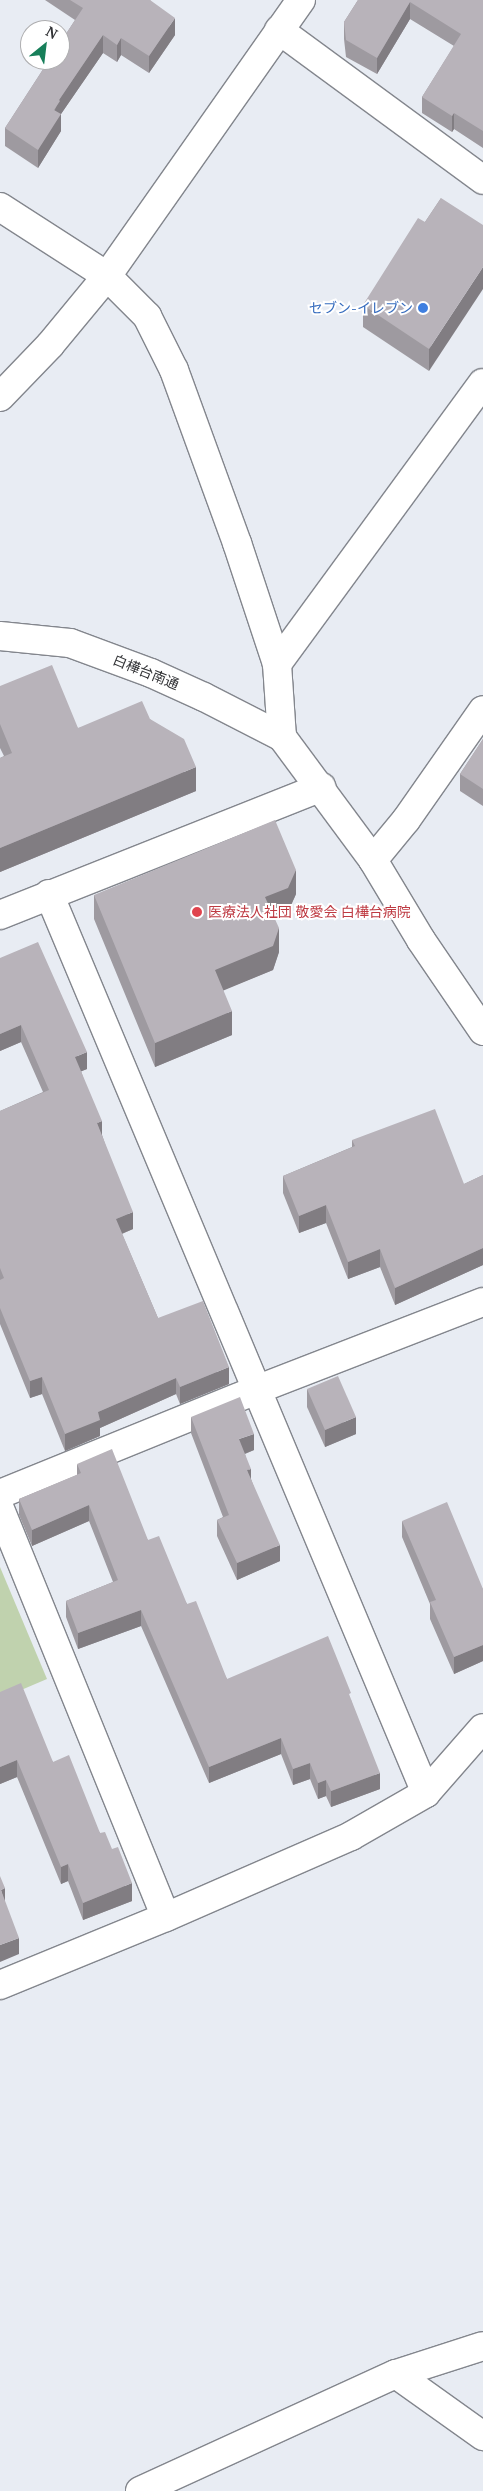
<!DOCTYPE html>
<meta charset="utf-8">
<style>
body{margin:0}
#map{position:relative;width:483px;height:2491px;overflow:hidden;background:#e8ecf3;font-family:"PT Serif","Noto Sans JP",serif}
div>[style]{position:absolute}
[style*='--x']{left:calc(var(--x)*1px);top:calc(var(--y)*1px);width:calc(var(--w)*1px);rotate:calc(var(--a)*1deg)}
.green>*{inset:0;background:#c0d2ae}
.roads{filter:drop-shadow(1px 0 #83868d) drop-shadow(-1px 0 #83868d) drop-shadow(0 1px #83868d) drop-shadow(0 -1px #83868d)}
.minor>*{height:28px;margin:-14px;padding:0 14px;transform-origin:14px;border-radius:14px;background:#fff}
.wall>*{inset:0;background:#9e9aa0}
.shaded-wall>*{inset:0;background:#817d82}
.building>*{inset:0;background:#b8b3ba}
.dots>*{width:14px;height:14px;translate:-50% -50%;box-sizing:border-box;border:2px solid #fff;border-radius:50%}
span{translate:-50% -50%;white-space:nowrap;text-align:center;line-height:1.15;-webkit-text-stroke:4px #fff;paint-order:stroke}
.shop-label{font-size:14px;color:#366cbe}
.right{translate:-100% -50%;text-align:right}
.street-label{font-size:14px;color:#323336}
.health-label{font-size:14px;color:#be3a42}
.left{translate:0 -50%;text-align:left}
.north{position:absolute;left:20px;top:20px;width:50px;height:50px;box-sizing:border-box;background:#fff;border:1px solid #adadaf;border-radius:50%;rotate:29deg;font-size:14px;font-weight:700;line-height:20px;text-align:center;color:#323336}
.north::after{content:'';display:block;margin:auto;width:18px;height:22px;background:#177f5a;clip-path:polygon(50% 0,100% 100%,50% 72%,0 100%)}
</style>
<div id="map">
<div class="green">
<div style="clip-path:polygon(0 1567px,47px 1679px,0 1699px)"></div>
</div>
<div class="roads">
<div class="minor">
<div style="--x:301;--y:0;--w:337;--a:125.1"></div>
<div style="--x:107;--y:276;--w:57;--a:45"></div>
<div style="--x:147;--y:316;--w:60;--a:63.4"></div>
<div style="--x:174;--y:370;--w:184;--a:70"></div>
<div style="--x:237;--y:543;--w:127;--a:71.7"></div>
<div style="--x:277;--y:664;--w:73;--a:86.1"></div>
<div style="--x:282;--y:737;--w:153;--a:53.5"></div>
<div style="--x:373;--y:860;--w:93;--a:59"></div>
<div style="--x:421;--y:940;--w:110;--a:55.7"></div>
<div style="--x:279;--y:30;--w:253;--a:36.3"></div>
<div style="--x:0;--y:207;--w:127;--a:32.8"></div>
<div style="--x:107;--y:276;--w:89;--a:129.6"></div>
<div style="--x:50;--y:345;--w:72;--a:133.9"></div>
<div style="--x:0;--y:636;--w:70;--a:5.7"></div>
<div style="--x:70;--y:643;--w:86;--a:20.3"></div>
<div style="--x:151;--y:673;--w:58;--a:24.4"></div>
<div style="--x:204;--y:697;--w:88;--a:27.1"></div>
<div style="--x:277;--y:664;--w:348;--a:-53.8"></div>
<div style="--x:373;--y:860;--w:52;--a:-50.5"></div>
<div style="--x:406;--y:820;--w:134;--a:-55"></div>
<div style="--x:49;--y:894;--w:975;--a:67.25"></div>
<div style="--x:0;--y:915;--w:346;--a:-21.7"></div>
<div style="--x:0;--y:1494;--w:276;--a:-22.1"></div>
<div style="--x:256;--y:1390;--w:243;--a:-21.2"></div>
<div style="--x:0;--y:1509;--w:440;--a:67.9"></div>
<div style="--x:0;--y:1985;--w:179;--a:-22.3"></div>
<div style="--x:166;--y:1917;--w:202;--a:-23.6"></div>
<div style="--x:351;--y:1836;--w:86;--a:-29.8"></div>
<div style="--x:426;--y:1793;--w:86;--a:-48.8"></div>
<div style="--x:396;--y:2374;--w:107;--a:35.5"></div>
<div style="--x:140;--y:2491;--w:281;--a:-24.6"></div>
<div style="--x:396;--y:2374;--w:91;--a:-17.8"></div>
</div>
</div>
<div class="wall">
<div style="clip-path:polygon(45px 0,150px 0,175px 35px,149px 73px,121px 55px,117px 62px,103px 53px,61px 114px,61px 131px,38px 168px,5px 146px,5px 128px,75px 20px)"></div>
<div style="clip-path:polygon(358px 0,483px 0,483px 148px,454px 129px,452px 132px,422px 113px,422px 97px,454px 46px,410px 19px,377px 74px,346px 57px,344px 39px,344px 22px)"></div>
<div style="clip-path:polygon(441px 198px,429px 371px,363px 327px,363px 305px,425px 222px)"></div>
<div style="clip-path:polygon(0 686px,78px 728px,150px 719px,196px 791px,0 872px,0 758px,4px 756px,0 748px)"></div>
<div style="clip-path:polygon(483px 739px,483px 806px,460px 791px,460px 774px)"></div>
<div style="clip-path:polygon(296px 894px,288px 912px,274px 917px,279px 952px,273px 970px,223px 990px,232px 1035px,155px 1067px,94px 919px,94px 895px)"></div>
<div style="clip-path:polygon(0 958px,87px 1069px,81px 1071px,133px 1229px,122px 1234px,158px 1318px,229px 1384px,180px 1404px,176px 1394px,100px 1428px,100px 1436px,65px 1451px,42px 1394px,30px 1398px,0 1324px,0 1111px,43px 1092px,21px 1042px,0 1051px)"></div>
<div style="clip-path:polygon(352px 1140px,464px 1184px,483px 1175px,483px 1265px,395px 1305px,380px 1267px,348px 1279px,326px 1223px,299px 1233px,283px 1193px,283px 1176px,352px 1147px)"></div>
<div style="clip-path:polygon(307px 1389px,356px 1434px,325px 1447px,307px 1407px)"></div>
<div style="clip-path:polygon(191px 1417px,254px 1450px,245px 1454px,251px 1479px,280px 1561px,237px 1580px,217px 1536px,217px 1520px,223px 1517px,191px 1433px)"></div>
<div style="clip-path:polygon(77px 1464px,148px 1540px,187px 1604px,227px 1679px,351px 1700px,380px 1789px,331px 1807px,326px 1796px,318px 1799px,310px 1779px,293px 1785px,281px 1754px,209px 1783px,141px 1626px,78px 1649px,66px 1617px,66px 1601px,113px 1582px,89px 1521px,32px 1546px,19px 1515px,19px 1499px,77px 1475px)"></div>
<div style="clip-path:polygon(402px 1521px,483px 1589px,483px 1661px,454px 1674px,430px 1619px,430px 1604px,402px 1537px)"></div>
<div style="clip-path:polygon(0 1692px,53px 1762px,100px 1833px,132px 1901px,83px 1920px,68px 1881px,61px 1884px,17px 1777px,0 1784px)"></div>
</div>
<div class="shaded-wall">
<div style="clip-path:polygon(410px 2px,410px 19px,377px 74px,377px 58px)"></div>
<div style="clip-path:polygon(175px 18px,175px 35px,149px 73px,149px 56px)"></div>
<div style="clip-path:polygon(103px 35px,103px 53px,61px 114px,61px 131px,38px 168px,38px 150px,59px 100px)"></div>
<div style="clip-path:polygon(121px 38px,121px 55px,117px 62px,117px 45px)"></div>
<div style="clip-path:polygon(454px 113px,454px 129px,452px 132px,452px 116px)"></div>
<div style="clip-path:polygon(483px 267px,483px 289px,429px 371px,429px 349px)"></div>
<div style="clip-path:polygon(196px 767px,196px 791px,0 872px,0 848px)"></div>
<div style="clip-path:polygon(296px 870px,296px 894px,288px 912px,265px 921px,265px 897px)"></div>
<div style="clip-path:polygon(279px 928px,279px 952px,273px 970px,215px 994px,215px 970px)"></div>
<div style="clip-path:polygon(232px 1011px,232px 1035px,155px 1067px,155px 1043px)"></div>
<div style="clip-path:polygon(21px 1025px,21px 1042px,0 1051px,0 1034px)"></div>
<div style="clip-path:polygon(87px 1052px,87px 1069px,75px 1074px,75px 1057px)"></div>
<div style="clip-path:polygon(102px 1121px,102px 1138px,97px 1123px)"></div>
<div style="clip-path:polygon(326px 1205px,326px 1223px,299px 1233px,299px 1216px)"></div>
<div style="clip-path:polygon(133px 1212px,133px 1229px,116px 1236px,116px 1219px)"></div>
<div style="clip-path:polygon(483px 1248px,483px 1265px,395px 1305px,395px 1288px)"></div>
<div style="clip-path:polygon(380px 1249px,380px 1267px,348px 1279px,348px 1262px)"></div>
<div style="clip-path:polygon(229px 1367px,229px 1384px,180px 1404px,180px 1387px)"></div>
<div style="clip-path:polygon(42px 1377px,42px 1394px,30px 1398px,30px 1381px)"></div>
<div style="clip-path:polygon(176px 1378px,176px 1394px,100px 1428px,100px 1436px,65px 1451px,65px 1434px,98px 1412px)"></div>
<div style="clip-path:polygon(356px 1417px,356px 1434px,325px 1447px,325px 1430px)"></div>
<div style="clip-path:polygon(254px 1434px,254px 1450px,239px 1456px,239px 1439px)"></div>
<div style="clip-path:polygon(251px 1469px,251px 1485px,247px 1470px)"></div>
<div style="clip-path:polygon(89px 1505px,89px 1521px,32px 1546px,32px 1530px)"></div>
<div style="clip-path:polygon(280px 1545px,280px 1561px,237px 1580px,237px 1563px)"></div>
<div style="clip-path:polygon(141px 1610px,141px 1626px,78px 1649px,78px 1633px)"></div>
<div style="clip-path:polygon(483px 1645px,483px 1661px,454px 1674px,454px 1657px)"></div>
<div style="clip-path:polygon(281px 1738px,281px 1754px,209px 1783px,209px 1767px)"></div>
<div style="clip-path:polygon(17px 1760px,17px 1777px,0 1784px,0 1767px)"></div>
<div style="clip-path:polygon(310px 1763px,310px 1779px,293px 1785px,293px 1769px)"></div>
<div style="clip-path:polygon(380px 1773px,380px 1789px,331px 1807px,331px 1791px)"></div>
<div style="clip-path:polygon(326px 1780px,326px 1796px,318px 1799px,318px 1783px)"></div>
<div style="clip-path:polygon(68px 1864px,68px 1881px,61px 1884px,61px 1867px)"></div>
<div style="clip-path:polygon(132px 1883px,132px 1901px,83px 1920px,83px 1903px)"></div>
<div style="clip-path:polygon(5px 1888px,5px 1905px,1px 1890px)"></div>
<div style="clip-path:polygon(19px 1938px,19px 1954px,0 1962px,0 1945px)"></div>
</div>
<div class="building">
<div style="clip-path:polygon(70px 0,150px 0,175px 18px,149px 56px,121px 38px,117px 45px,103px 35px,59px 100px,60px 101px,54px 110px,61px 114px,38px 150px,5px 128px,49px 60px,60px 60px,60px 43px,83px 8px)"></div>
<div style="clip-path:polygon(358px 0,483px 0,483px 131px,454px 113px,452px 116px,422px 97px,461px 34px,410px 2px,377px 58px,346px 40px,344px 22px)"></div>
<div style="clip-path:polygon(441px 198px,483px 225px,483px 267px,429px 349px,363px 305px,418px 218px,425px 222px)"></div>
<div style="clip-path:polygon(52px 665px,78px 728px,142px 701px,150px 719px,184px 739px,196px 767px,0 848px,0 758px,12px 753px,0 724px,0 686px)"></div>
<div style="clip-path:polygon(483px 739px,483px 789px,460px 774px)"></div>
<div style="clip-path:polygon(275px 820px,296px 870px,288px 888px,265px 897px,279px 928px,273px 946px,215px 970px,232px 1011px,155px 1043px,94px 895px)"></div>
<div style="clip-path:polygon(38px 942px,87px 1052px,75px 1057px,102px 1121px,97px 1123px,133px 1212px,116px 1219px,158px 1318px,203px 1301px,229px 1367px,180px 1387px,176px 1378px,98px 1412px,100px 1420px,65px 1434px,42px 1377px,30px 1381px,0 1308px,0 1280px,4px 1278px,0 1268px,0 1111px,49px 1090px,21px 1025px,0 1034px,0 958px)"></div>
<div style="clip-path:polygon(435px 1109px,464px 1184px,483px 1175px,483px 1248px,395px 1288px,380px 1249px,348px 1262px,326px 1205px,299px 1216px,283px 1176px,355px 1146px,352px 1140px)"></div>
<div style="clip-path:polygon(338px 1376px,356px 1417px,325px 1430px,307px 1389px)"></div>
<div style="clip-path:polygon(240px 1397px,254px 1434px,239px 1439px,251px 1469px,247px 1470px,280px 1545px,237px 1563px,217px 1520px,229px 1515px,191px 1417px)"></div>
<div style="clip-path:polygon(112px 1449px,148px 1540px,159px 1536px,187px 1604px,196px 1601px,227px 1679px,328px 1636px,351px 1693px,349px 1694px,380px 1773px,331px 1791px,326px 1780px,318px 1783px,310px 1763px,293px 1769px,281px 1738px,209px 1767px,141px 1610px,78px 1633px,66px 1601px,118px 1580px,89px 1505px,32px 1530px,19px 1499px,81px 1473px,77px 1464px)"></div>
<div style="clip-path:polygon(447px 1502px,483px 1589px,483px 1645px,454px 1657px,430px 1602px,436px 1600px,402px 1521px)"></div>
<div style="clip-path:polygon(21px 1683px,53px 1762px,69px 1755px,100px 1833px,105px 1832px,112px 1849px,118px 1847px,132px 1883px,83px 1903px,68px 1864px,61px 1867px,17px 1760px,0 1767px,0 1692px)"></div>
<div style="clip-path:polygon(0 1876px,5px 1888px,1px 1890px,19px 1938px,0 1945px)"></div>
</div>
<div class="dots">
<div style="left:423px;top:308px;background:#3f7fe0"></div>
<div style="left:197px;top:912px;background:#e0444e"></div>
</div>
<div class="shop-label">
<span class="right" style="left:413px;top:308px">セブン-イレブン</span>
</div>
<div class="street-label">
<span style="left:146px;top:672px;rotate:22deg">白樺台南通</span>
</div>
<div class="health-label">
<span class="left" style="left:208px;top:912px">医療法人社団 敬愛会 白樺台病院</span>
</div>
<div class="north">N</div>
</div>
